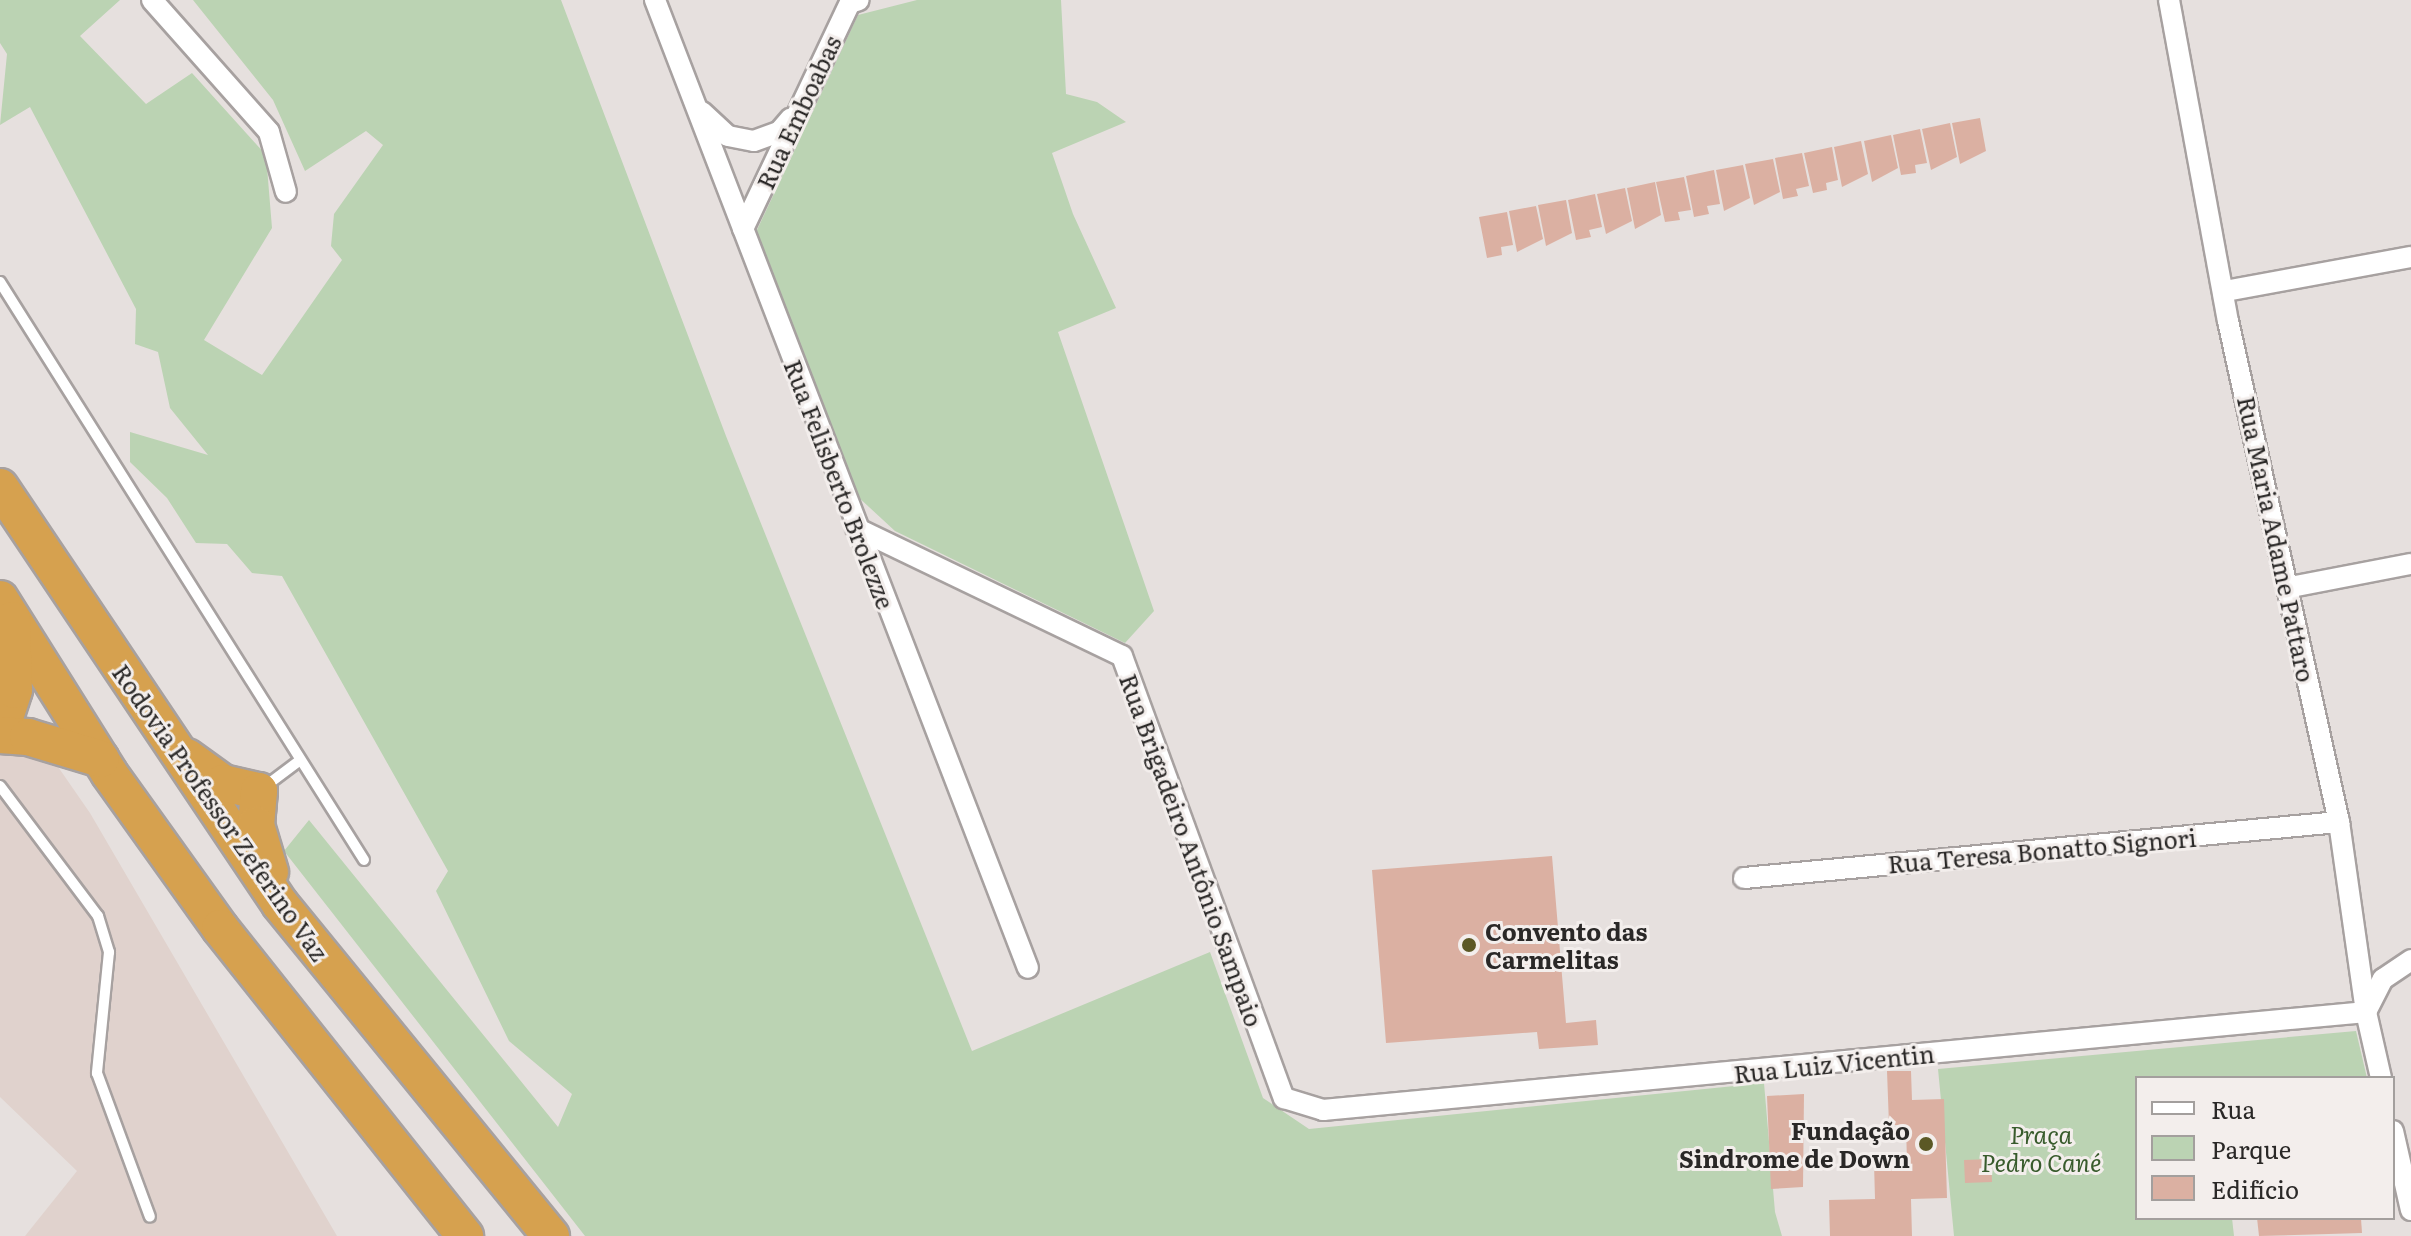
<!DOCTYPE html>
<meta charset="utf-8">
<style>
body{margin:0}
#map{position:relative;width:2411px;height:1236px;overflow:hidden;background:#e6e0de;font-family:Literata,serif}
div>[style]{position:absolute}
[style*='--x']{left:calc(var(--x)*1px);top:calc(var(--y)*1px);width:calc(var(--w)*1px);rotate:calc(var(--a)*1deg)}
.built>*{inset:0;background:#e0d2cd}
.green>*{inset:0;background:#bbd3b3}
.building>*{inset:0;background:#dbb0a2}
.roads{filter:drop-shadow(2px 0 #a7a1a0) drop-shadow(-2px 0 #a7a1a0) drop-shadow(0 2px #a7a1a0) drop-shadow(0 -2px #a7a1a0)}
.service>*{height:10px;margin:-5px;padding:0 5px;transform-origin:5px;border-radius:5px;background:#fff}
.minor>*{height:20px;margin:-10px;padding:0 10px;transform-origin:10px;border-radius:10px;background:#fff}
.motorway>*{height:36px;margin:-18px;padding:0 18px;transform-origin:18px;border-radius:18px;background:#d6a14f}
.dots>*{width:22px;height:22px;translate:-50% -50%;box-sizing:border-box;border:4px solid #f3eeec;border-radius:50%}
span{translate:-50% -50%;white-space:nowrap;text-align:center;line-height:1.15;-webkit-text-stroke:6px #f3eeec;paint-order:stroke}
.street-label{font-size:24px;color:#2a2827}
.poi-label{font-size:24px;color:#2a2827;font-weight:700}
.left{translate:0 -50%;text-align:left}
.right{translate:-100% -50%;text-align:right}
.park-label{font-size:24px;color:#385b2c;font-style:italic}
.legend{position:absolute;left:2135px;top:1076px;width:260px;height:144px;box-sizing:border-box;background:#f3eeec;border:2px solid #a39f9d;margin:0;padding:10px 14px;list-style:none;font-size:24px;color:#2a2827}
.legend li{display:flex;align-items:center;gap:16px;height:40px}
.legend b{width:40px;border:2px solid #a39f9d}
</style>
<div id="map">
<div class="built">
<div style="clip-path:polygon(0 683px,90px 813px,337px 1236px,25px 1236px,77px 1171px,0 1097px)"></div>
</div>
<div class="green">
<div style="clip-path:polygon(0 0,120px 0,80px 36px,146px 104px,192px 73px,266px 155px,272px 228px,204px 340px,262px 375px,342px 260px,331px 246px,334px 214px,383px 145px,366px 131px,305px 171px,273px 100px,193px 0,561px 0,726px 436px,972px 1051px,1210px 952px,1263px 1098px,1309px 1129px,1764px 1083px,1775px 1212px,1782px 1236px,585px 1236px,284px 851px,309px 820px,558px 1127px,572px 1094px,509px 1041px,436px 891px,448px 871px,282px 576px,252px 573px,227px 544px,196px 543px,167px 498px,130px 462px,130px 432px,208px 455px,170px 408px,158px 352px,135px 344px,136px 309px,30px 107px,0 125px,7px 54px,0 43px)"></div>
<div style="clip-path:polygon(917px 0,1061px 0,1066px 94px,1097px 102px,1126px 122px,1052px 153px,1073px 214px,1116px 308px,1058px 332px,1154px 611px,1125px 643px,895px 531px,856px 495px,756px 232px,858px 15px)"></div>
<div style="clip-path:polygon(2356px 1031px,2367px 1078px,2137px 1078px,2137px 1218px,2232px 1218px,2234px 1236px,1954px 1236px,1938px 1069px)"></div>
</div>
<div class="building">
<div style="clip-path:polygon(1980px 118px,1986px 151px,1960px 164px,1952px 123px)"></div>
<div style="clip-path:polygon(1950px 123px,1957px 157px,1931px 170px,1922px 129px)"></div>
<div style="clip-path:polygon(1920px 129px,1927px 163px,1915px 165px,1916px 173px,1901px 175px,1893px 135px)"></div>
<div style="clip-path:polygon(1891px 135px,1898px 168px,1872px 182px,1864px 141px)"></div>
<div style="clip-path:polygon(1861px 141px,1868px 174px,1842px 187px,1834px 147px)"></div>
<div style="clip-path:polygon(1832px 147px,1838px 180px,1826px 183px,1827px 190px,1813px 193px,1804px 153px)"></div>
<div style="clip-path:polygon(1802px 153px,1809px 186px,1796px 189px,1798px 196px,1783px 199px,1775px 158px)"></div>
<div style="clip-path:polygon(1773px 159px,1780px 192px,1754px 205px,1745px 164px)"></div>
<div style="clip-path:polygon(1743px 165px,1750px 198px,1724px 211px,1716px 170px)"></div>
<div style="clip-path:polygon(1714px 170px,1720px 204px,1707px 206px,1709px 214px,1694px 217px,1686px 176px)"></div>
<div style="clip-path:polygon(1684px 177px,1691px 210px,1678px 212px,1680px 220px,1665px 222px,1656px 182px)"></div>
<div style="clip-path:polygon(1655px 182px,1661px 215px,1635px 229px,1627px 188px)"></div>
<div style="clip-path:polygon(1625px 188px,1632px 221px,1606px 234px,1597px 194px)"></div>
<div style="clip-path:polygon(1595px 194px,1602px 227px,1589px 230px,1591px 237px,1576px 240px,1568px 200px)"></div>
<div style="clip-path:polygon(1566px 200px,1572px 233px,1546px 246px,1538px 205px)"></div>
<div style="clip-path:polygon(1536px 206px,1543px 239px,1517px 252px,1509px 211px)"></div>
<div style="clip-path:polygon(1507px 212px,1513px 245px,1501px 247px,1502px 255px,1487px 258px,1479px 217px)"></div>
<div style="clip-path:polygon(1552px 856px,1566px 1023px,1596px 1020px,1598px 1045px,1539px 1049px,1537px 1032px,1386px 1043px,1372px 870px)"></div>
<div style="clip-path:polygon(1887px 1071px,1911px 1071px,1912px 1100px,1944px 1099px,1947px 1198px,1911px 1199px,1912px 1236px,1830px 1236px,1829px 1200px,1875px 1199px,1874px 1163px,1907px 1163px,1906px 1125px,1889px 1125px)"></div>
<div style="clip-path:polygon(1804px 1094px,1803px 1187px,1771px 1189px,1767px 1096px)"></div>
<div style="clip-path:polygon(1991px 1159px,1992px 1182px,1965px 1183px,1964px 1160px)"></div>
<div style="clip-path:polygon(2257px 1218px,2361px 1218px,2362px 1233px,2259px 1236px)"></div>
</div>
<div class="roads">
<div class="service">
<div style="--x:0;--y:282;--w:683;--a:57.8"></div>
<div style="--x:0;--y:786;--w:163;--a:53"></div>
<div style="--x:98;--y:916;--w:38;--a:73"></div>
<div style="--x:109;--y:952;--w:122;--a:95.7"></div>
<div style="--x:97;--y:1073;--w:153;--a:69.8"></div>
<div style="--x:263;--y:788;--w:45;--a:-36.9"></div>
</div>
<div class="minor">
<div style="--x:152;--y:0;--w:176;--a:48.4"></div>
<div style="--x:269;--y:132;--w:62;--a:74.2"></div>
<div style="--x:655;--y:0;--w:1037;--a:68.93"></div>
<div style="--x:2169;--y:0;--w:326;--a:79.6"></div>
<div style="--x:2228;--y:321;--w:513;--a:77.51"></div>
<div style="--x:2339;--y:822;--w:192;--a:81.9"></div>
<div style="--x:2366;--y:1012;--w:68;--a:77.2"></div>
<div style="--x:702;--y:112;--w:35;--a:43"></div>
<div style="--x:728;--y:136;--w:26;--a:11"></div>
<div style="--x:754;--y:141;--w:27;--a:-20"></div>
<div style="--x:779;--y:132;--w:18;--a:-49"></div>
<div style="--x:743;--y:229;--w:250;--a:-64.7"></div>
<div style="--x:850;--y:3;--w:9;--a:-18"></div>
<div style="--x:2225;--y:291;--w:189;--a:-10.4"></div>
<div style="--x:856;--y:528;--w:295;--a:25.7"></div>
<div style="--x:1122;--y:656;--w:471;--a:69.9"></div>
<div style="--x:1284;--y:1098;--w:41;--a:17.1"></div>
<div style="--x:1323;--y:1110;--w:1048;--a:-5.37"></div>
<div style="--x:2366;--y:1012;--w:37;--a:-63"></div>
<div style="--x:2383;--y:979;--w:34;--a:-34"></div>
<div style="--x:2291;--y:587;--w:122;--a:-10.9"></div>
<div style="--x:1744;--y:878;--w:598;--a:-5.38"></div>
<div style="--x:2393;--y:1131;--w:81;--a:77.2"></div>
</div>
<div class="motorway">
<div style="--x:0;--y:487;--w:502;--a:56.12"></div>
<div style="--x:280;--y:904;--w:429;--a:50.8"></div>
<div style="--x:0;--y:599;--w:205;--a:57.9"></div>
<div style="--x:109;--y:773;--w:191;--a:54.4"></div>
<div style="--x:220;--y:928;--w:394;--a:51.5"></div>
<div style="--x:0;--y:733;--w:45;--a:-72"></div>
<div style="--x:14;--y:690;--w:70;--a:-91.6"></div>
<div style="--x:0;--y:735;--w:28;--a:4"></div>
<div style="--x:28;--y:737;--w:76;--a:16.8"></div>
<div style="--x:187;--y:757;--w:44;--a:35.8"></div>
<div style="--x:223;--y:783;--w:37;--a:13"></div>
<div style="--x:259;--y:791;--w:34;--a:95"></div>
<div style="--x:256;--y:825;--w:49;--a:73.4"></div>
</div>
</div>
<div class="dots">
<div style="left:1469px;top:945px;background:#5b5825"></div>
<div style="left:1926px;top:1144px;background:#5b5825"></div>
</div>
<div class="street-label">
<span style="left:798px;top:112px;rotate:-65deg">Rua Emboabas</span>
<span style="left:840px;top:484px;rotate:69deg">Rua Felisberto Brolezze</span>
<span style="left:2277px;top:539px;rotate:78deg">Rua Maria Adame Pattaro</span>
<span style="left:221px;top:812px;rotate:55deg">Rodovia Professor Zeferino Vaz</span>
<span style="left:1192px;top:850px;rotate:70deg">Rua Brigadeiro Antônio Sampaio</span>
<span style="left:2042px;top:850px;rotate:-5deg">Rua Teresa Bonatto Signori</span>
<span style="left:1834px;top:1063px;rotate:-6deg">Rua Luiz Vicentin</span>
</div>
<div class="poi-label">
<span class="left" style="left:1485px;top:945px">Convento das<br>Carmelitas</span>
<span class="right" style="left:1910px;top:1144px">Fundação<br>Sindrome de Down</span>
</div>
<div class="park-label">
<span style="left:2041px;top:1148px">Praça<br>Pedro Cané</span>
</div>
<ul class="legend">
<li><b style="height:10px;background:#fff"></b>Rua</li>
<li><b style="height:22px;background:#bbd3b3"></b>Parque</li>
<li><b style="height:22px;background:#dbb0a2"></b>Edifício</li>
</ul>
</div>
